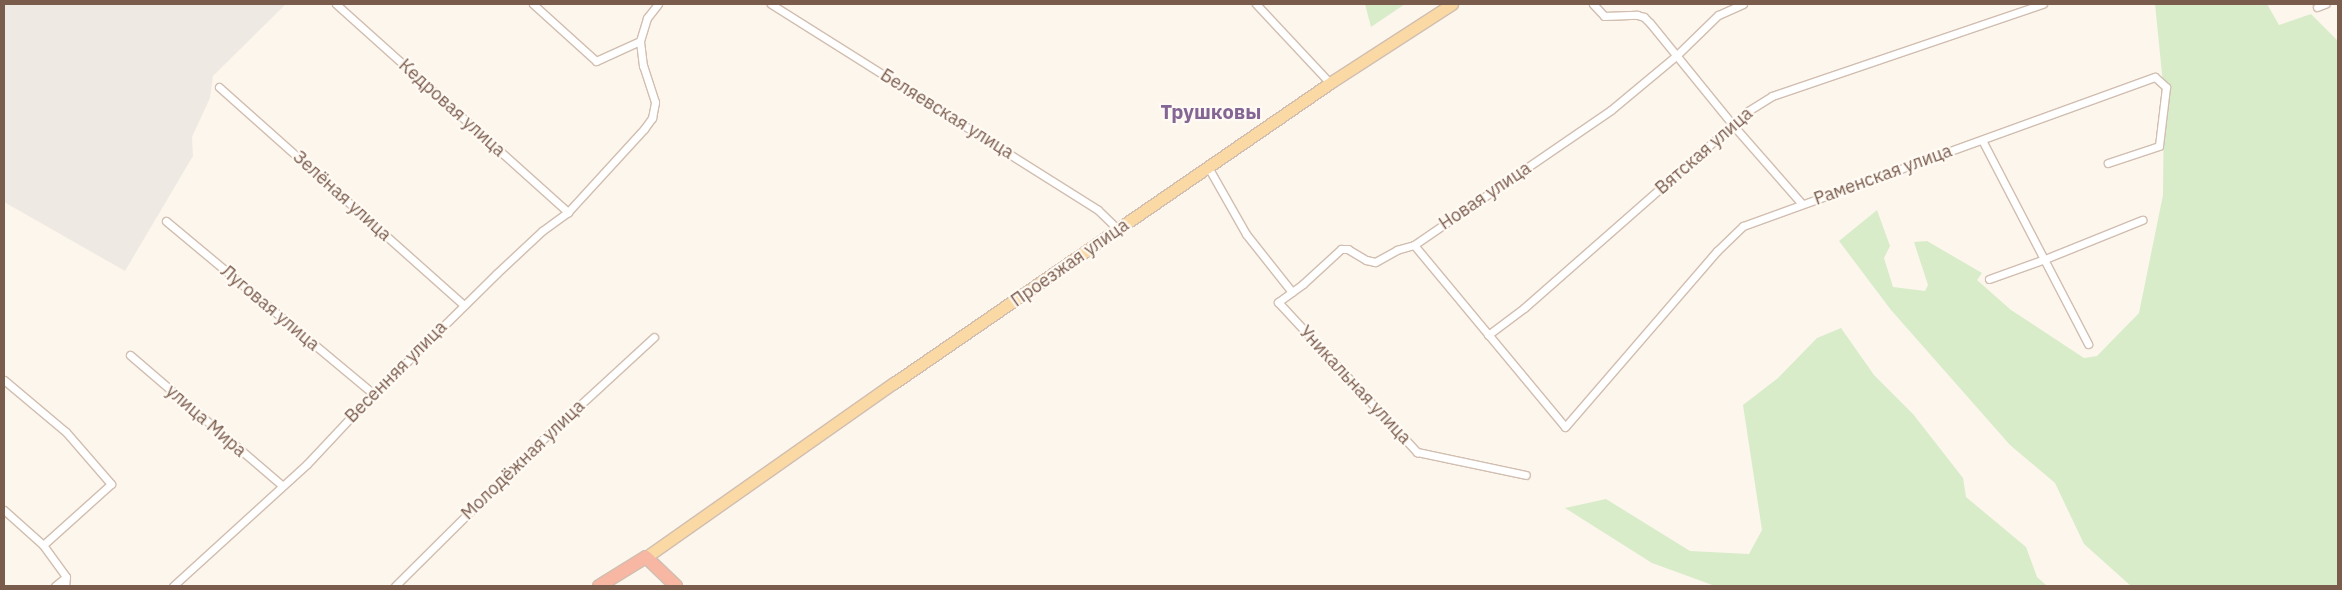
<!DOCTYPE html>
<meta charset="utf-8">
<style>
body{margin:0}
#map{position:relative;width:2342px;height:590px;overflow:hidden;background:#fdf6ec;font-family:"IBM Plex Sans",sans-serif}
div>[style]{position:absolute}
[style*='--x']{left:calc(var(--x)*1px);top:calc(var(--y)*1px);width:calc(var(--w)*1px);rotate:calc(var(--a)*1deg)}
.industrial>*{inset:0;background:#efe9e4}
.green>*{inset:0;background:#d8ecc9}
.roads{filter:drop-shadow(1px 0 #d1beb0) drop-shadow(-1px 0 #d1beb0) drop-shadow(0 1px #d1beb0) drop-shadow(0 -1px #d1beb0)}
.street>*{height:7px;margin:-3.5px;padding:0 3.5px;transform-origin:3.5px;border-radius:3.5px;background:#fff}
.primary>*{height:11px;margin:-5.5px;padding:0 5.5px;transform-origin:5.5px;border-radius:5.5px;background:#fbd9a5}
.highway>*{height:12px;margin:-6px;padding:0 6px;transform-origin:6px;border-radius:6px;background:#f7b7a3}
span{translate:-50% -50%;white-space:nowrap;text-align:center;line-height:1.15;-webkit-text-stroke:4.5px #fffaf3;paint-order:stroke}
.street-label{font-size:18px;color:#7a5c4d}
.quarter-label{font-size:20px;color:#846695;font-weight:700}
.frame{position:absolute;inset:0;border:5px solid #7a5c4d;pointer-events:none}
</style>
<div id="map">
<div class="industrial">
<div style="clip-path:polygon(4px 4px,286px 4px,213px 76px,210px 98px,192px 137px,193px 156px,125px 271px,4px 202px)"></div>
</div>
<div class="green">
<div style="clip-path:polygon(1365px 4px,1405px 4px,1371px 27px)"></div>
<div style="clip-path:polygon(2155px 4px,2267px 4px,2279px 25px,2311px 14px,2338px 41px,2338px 586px,2131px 586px,2084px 544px,2055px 483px,2010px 445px,1891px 310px,1839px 241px,1877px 210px,1890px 246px,1884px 258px,1893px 287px,1925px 291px,1928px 285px,1914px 242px,1927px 241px,1982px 273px,1977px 280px,2011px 310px,2084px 358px,2097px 356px,2139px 313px,2163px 195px,2164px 94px)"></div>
<div style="clip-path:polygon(1841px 328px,1874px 375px,1913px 414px,1963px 478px,1966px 497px,2026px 547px,2037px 577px,2047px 586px,1715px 586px,1652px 563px,1565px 508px,1606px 499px,1690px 551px,1749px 554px,1762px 530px,1743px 405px,1778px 378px,1817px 338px)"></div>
</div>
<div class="roads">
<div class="street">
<div style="--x:336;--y:4;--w:312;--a:41.9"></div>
<div style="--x:533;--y:4;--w:85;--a:42.1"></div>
<div style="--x:596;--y:61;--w:48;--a:-24.4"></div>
<div style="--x:771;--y:4;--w:386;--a:32.2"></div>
<div style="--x:1098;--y:210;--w:28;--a:44"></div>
<div style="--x:1256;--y:4;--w:108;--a:46.9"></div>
<div style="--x:1593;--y:4;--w:16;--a:47"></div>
<div style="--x:1604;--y:16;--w:33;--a:-2"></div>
<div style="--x:1637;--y:15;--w:7;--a:16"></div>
<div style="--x:1644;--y:17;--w:8;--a:45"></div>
<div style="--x:1650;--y:23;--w:130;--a:50.9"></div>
<div style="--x:1732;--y:124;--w:106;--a:48.8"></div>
<div style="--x:1743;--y:4;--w:27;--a:156"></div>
<div style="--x:1718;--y:15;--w:57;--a:135.7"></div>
<div style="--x:1677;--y:55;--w:86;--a:140.2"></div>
<div style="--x:1611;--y:110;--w:239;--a:145.6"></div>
<div style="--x:1414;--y:245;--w:236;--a:50.3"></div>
<div style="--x:1565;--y:427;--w:233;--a:-49.2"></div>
<div style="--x:1717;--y:251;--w:36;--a:-44"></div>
<div style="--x:1743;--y:226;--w:438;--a:-19.9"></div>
<div style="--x:2155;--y:77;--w:15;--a:42"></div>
<div style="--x:2166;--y:87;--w:59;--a:96.8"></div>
<div style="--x:2159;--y:146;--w:54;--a:161.6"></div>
<div style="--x:2317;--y:7;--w:9;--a:-21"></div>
<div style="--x:219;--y:87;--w:328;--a:41.7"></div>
<div style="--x:1982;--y:140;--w:230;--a:62.5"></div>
<div style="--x:1208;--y:167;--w:77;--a:60.4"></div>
<div style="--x:1246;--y:234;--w:74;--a:51.6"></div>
<div style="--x:166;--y:221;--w:271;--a:39.8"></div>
<div style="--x:1414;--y:245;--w:18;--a:164"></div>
<div style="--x:1397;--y:250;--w:25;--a:151"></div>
<div style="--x:1375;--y:262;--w:9;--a:-167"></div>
<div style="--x:1366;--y:260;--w:21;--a:-149"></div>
<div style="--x:1348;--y:249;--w:7;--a:180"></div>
<div style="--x:1341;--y:249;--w:52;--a:137.4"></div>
<div style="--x:1303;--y:284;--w:31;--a:144"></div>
<div style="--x:1278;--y:302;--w:205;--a:47.2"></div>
<div style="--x:1417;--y:452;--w:111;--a:11.9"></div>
<div style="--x:1989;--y:279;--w:59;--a:-19.7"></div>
<div style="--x:2045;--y:259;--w:105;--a:-21.9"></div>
<div style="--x:1488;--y:335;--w:45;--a:-36.9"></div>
<div style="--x:1524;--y:308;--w:298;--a:-41.3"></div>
<div style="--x:1748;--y:111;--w:28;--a:-32"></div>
<div style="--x:1772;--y:96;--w:286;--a:-18.8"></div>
<div style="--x:130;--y:355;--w:201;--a:40.6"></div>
<div style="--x:4;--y:380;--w:81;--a:40"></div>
<div style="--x:66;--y:432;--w:69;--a:49.1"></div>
<div style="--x:111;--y:484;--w:91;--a:138.1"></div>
<div style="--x:4;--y:510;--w:52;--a:41.9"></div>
<div style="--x:43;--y:545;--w:39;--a:54"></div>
<div style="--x:66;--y:577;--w:9;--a:96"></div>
<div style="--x:55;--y:586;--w:14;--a:-39"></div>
<div style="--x:173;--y:586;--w:181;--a:-42.3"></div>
<div style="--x:307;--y:464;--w:67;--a:-46.8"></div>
<div style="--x:353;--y:415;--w:201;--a:-44.6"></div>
<div style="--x:496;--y:274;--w:63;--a:-43.1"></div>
<div style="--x:542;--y:231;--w:32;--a:-36"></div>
<div style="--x:568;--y:212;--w:113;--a:-47.5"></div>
<div style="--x:644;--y:129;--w:14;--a:-54"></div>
<div style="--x:652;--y:118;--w:16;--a:-79"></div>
<div style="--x:655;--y:102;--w:38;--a:-108"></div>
<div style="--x:643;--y:66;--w:25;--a:-97"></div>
<div style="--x:640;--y:41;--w:24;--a:-73"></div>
<div style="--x:647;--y:18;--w:18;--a:-52"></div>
<div style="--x:395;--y:586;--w:207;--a:-44.8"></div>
<div style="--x:542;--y:440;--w:152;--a:-42.6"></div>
</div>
<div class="primary">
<div style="--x:646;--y:557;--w:303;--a:-35.1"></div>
<div style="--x:894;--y:383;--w:529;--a:-34.53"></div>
<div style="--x:1330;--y:83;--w:145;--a:-32.9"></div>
</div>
<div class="highway">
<div style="--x:599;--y:586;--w:55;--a:-31.7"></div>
<div style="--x:646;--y:557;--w:42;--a:44"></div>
</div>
</div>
<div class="street-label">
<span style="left:452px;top:108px;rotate:42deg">Кедровая улица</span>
<span style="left:947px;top:114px;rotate:32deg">Беляевская улица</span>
<span style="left:1704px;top:151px;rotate:-41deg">Вятская улица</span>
<span style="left:1883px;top:175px;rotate:-20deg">Раменская улица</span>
<span style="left:342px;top:196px;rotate:42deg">Зелёная улица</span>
<span style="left:1485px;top:196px;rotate:-34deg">Новая улица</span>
<span style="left:1070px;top:263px;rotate:-35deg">Проезжая улица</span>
<span style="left:270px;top:308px;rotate:40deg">Луговая улица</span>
<span style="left:396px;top:372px;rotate:-45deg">Весенняя улица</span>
<span style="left:1355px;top:385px;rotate:47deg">Уникальная улица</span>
<span style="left:206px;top:421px;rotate:41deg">улица Мира</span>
<span style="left:523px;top:460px;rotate:-44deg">Молодёжная улица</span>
</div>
<div class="quarter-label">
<span style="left:1211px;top:111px">Трушковы</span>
</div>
<div class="frame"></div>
</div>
